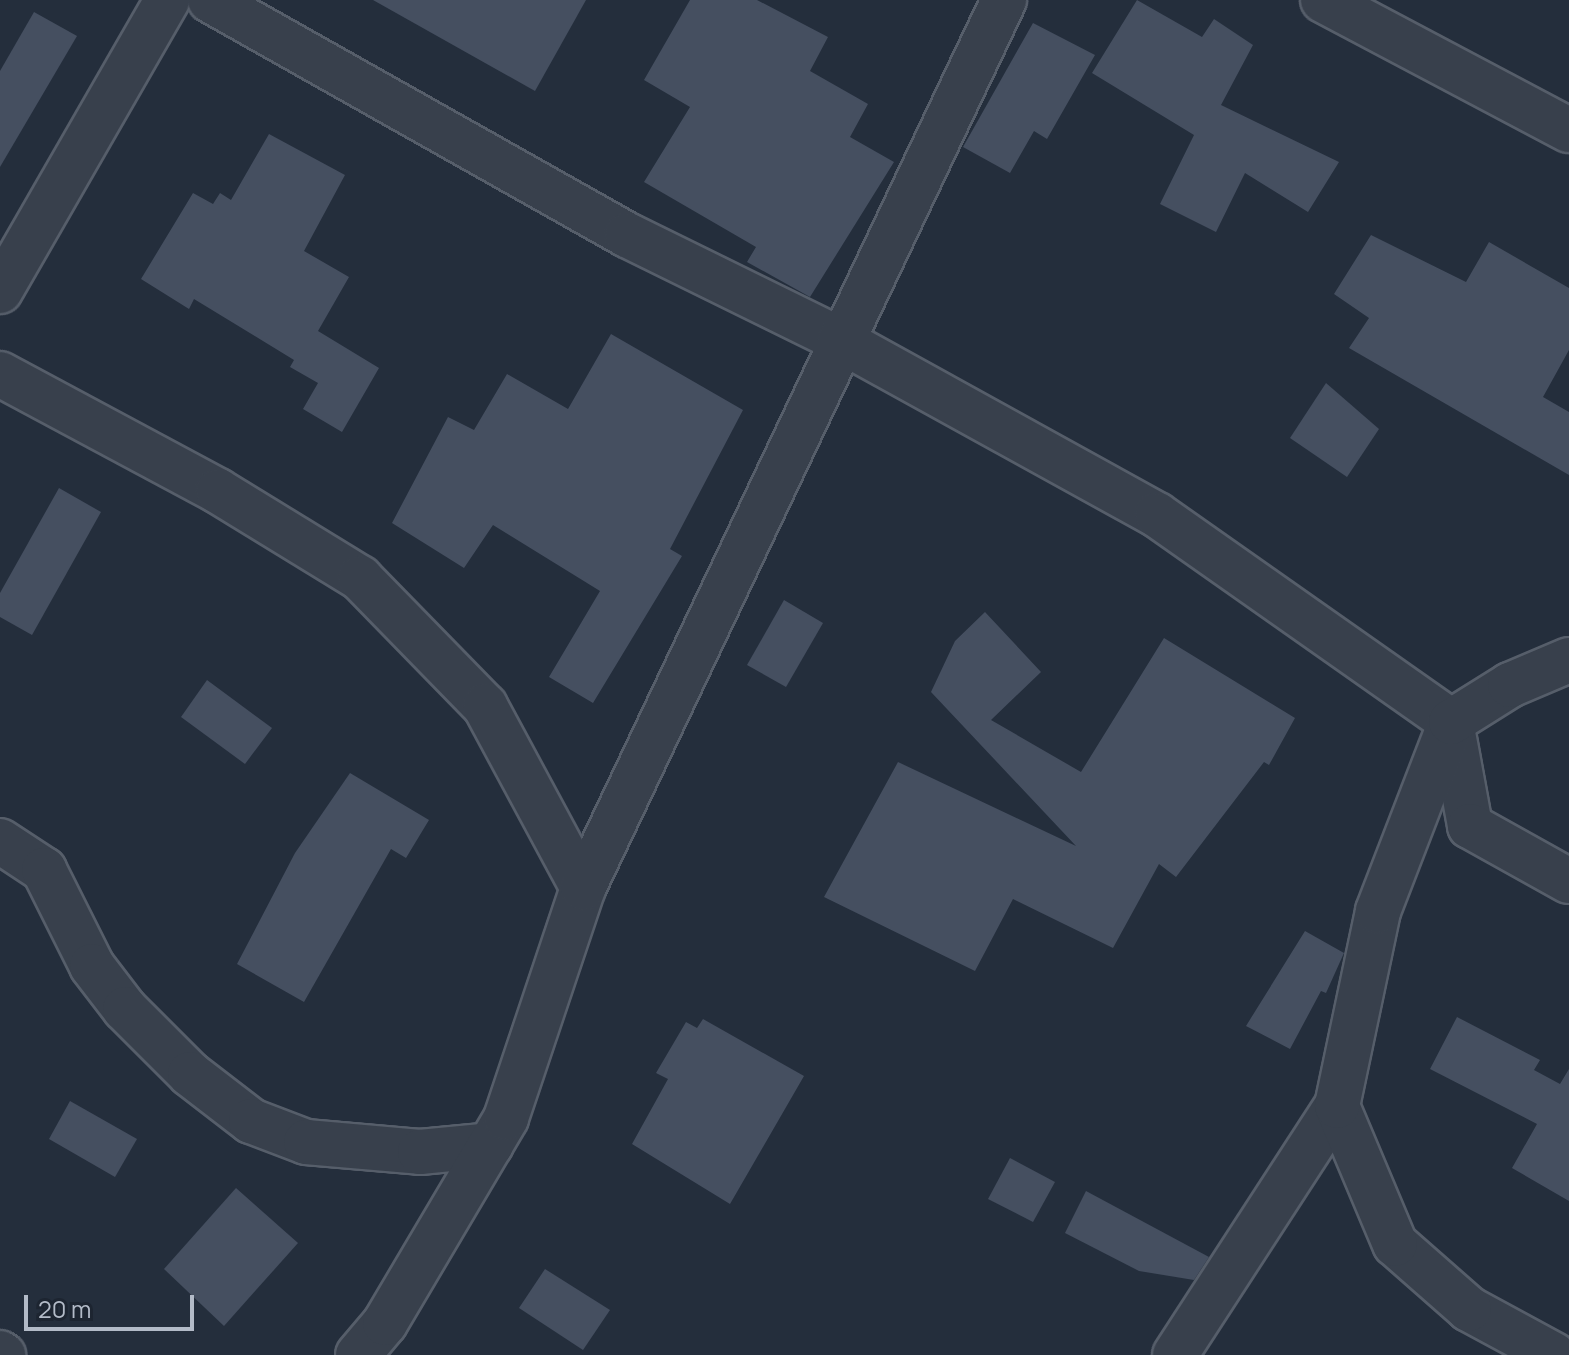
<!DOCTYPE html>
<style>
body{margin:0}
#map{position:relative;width:1569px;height:1355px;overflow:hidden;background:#242e3c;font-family:Manrope,sans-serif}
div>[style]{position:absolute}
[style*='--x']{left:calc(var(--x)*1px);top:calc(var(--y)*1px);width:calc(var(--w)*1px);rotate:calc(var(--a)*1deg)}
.building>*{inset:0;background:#454f60}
.roads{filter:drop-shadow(2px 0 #565e6a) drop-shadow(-2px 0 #565e6a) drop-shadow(0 2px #565e6a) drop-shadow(0 -2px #565e6a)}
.minor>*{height:44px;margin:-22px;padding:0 22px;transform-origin:22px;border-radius:22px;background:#38404c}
span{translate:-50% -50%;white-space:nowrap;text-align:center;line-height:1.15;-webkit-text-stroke:8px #1d2531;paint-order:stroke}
.scale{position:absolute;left:24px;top:1295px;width:170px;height:36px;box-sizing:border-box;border:4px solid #b3bbc8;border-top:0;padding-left:10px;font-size:24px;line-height:28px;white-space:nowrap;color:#b3bbc8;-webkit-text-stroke:6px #1d2531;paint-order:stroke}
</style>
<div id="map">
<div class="building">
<div style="clip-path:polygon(373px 0,586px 0,535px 91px)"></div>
<div style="clip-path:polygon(690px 0,757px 0,828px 37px,810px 71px,868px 104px,850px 137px,894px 162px,810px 297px,747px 262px,756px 247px,644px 182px,690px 107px,644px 80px)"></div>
<div style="clip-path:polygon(1137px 0,1202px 37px,1214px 19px,1253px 45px,1221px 105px,1339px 162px,1308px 212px,1245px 173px,1216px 232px,1160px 204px,1194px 135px,1092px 73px)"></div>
<div style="clip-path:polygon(34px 12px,77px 36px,0 167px,0 71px)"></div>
<div style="clip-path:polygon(1033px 23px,1095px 55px,1047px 139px,1034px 131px,1010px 173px,963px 147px)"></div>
<div style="clip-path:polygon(269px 134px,345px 175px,304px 251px,349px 277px,318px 331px,379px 368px,342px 432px,303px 409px,318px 383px,290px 367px,294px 360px,194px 299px,189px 309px,141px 279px,193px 193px,213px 204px,220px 193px,231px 200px)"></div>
<div style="clip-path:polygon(1371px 235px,1466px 282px,1489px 242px,1569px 288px,1569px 350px,1543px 397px,1569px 412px,1569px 475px,1349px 348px,1369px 318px,1334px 294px)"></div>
<div style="clip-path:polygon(611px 334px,743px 410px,670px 549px,682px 556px,593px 703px,549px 677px,600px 591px,493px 525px,464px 568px,392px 523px,448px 417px,474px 430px,507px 374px,568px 409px)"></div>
<div style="clip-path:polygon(1326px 383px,1379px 429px,1347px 477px,1290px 438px)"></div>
<div style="clip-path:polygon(59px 488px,101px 512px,32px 635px,0 617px,0 593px)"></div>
<div style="clip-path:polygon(784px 600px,823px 623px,786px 687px,747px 665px)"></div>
<div style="clip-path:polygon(985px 612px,1041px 672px,991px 720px,1081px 772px,1164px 638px,1295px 718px,1269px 765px,1264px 762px,1176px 877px,1159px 864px,1113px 948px,1013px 899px,975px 971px,824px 897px,898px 762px,1076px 846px,931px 692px,955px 641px)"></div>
<div style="clip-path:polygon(207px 680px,272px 728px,245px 764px,181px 717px)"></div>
<div style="clip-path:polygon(350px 773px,429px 820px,406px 858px,391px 849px,304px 1002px,237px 964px,295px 853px)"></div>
<div style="clip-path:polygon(1305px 931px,1344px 953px,1326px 993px,1321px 991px,1290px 1049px,1246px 1026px)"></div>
<div style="clip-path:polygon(1457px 1017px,1540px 1060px,1534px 1070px,1560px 1084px,1569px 1069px,1569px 1201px,1512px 1168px,1537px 1124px,1430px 1069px)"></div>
<div style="clip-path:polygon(703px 1019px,804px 1076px,730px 1204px,632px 1144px,668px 1079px,656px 1073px,686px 1022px,697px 1028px)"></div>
<div style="clip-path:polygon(70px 1101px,137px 1139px,115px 1177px,49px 1139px)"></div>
<div style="clip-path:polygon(1010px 1158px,1055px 1182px,1033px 1222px,988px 1199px)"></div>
<div style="clip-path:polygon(236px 1188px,298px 1243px,224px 1326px,164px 1269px)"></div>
<div style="clip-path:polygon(1086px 1191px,1209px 1257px,1194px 1280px,1139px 1271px,1065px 1233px)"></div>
<div style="clip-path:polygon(545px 1269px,610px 1310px,583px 1350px,519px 1308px)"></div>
</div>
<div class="roads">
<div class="minor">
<div style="--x:210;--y:0;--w:479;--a:29.4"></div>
<div style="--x:627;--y:235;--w:237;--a:26.2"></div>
<div style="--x:840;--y:340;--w:362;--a:28.9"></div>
<div style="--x:1157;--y:515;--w:360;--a:35.1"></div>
<div style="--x:1451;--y:722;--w:106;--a:79.6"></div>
<div style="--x:1470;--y:826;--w:113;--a:29.1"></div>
<div style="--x:1323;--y:0;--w:278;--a:27.9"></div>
<div style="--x:0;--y:291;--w:336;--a:-60.1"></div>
<div style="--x:0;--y:374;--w:247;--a:28.2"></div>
<div style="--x:218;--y:491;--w:167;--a:31.5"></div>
<div style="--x:360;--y:578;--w:179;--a:45.7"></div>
<div style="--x:485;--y:706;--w:207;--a:61.7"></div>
<div style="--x:0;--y:841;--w:53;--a:33.4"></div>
<div style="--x:44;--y:870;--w:107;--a:63.4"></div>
<div style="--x:92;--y:966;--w:54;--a:52.5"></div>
<div style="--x:125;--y:1009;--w:92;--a:45"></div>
<div style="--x:190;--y:1074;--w:77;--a:37.6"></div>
<div style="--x:251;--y:1121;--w:59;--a:20.9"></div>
<div style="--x:306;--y:1142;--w:114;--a:5"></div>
<div style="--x:420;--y:1152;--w:71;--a:-5.6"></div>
<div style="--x:0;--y:1353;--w:4;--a:34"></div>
<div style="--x:358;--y:1355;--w:42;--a:-49.8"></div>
<div style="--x:385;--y:1323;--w:238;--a:-59.4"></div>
<div style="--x:506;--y:1118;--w:243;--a:-71.5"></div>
<div style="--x:583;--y:888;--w:983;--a:-64.63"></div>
<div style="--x:1175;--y:1355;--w:297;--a:-57"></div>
<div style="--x:1554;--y:1355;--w:97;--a:-151.6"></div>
<div style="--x:1469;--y:1309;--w:98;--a:-138.7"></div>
<div style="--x:1395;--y:1244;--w:150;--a:-112.8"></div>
<div style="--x:1337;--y:1106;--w:199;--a:-78.1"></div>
<div style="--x:1378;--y:911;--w:203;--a:-68.9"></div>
<div style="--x:1451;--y:722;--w:70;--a:-32.1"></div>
<div style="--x:1510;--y:685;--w:64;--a:-23"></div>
</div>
</div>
<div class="scale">20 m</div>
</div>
